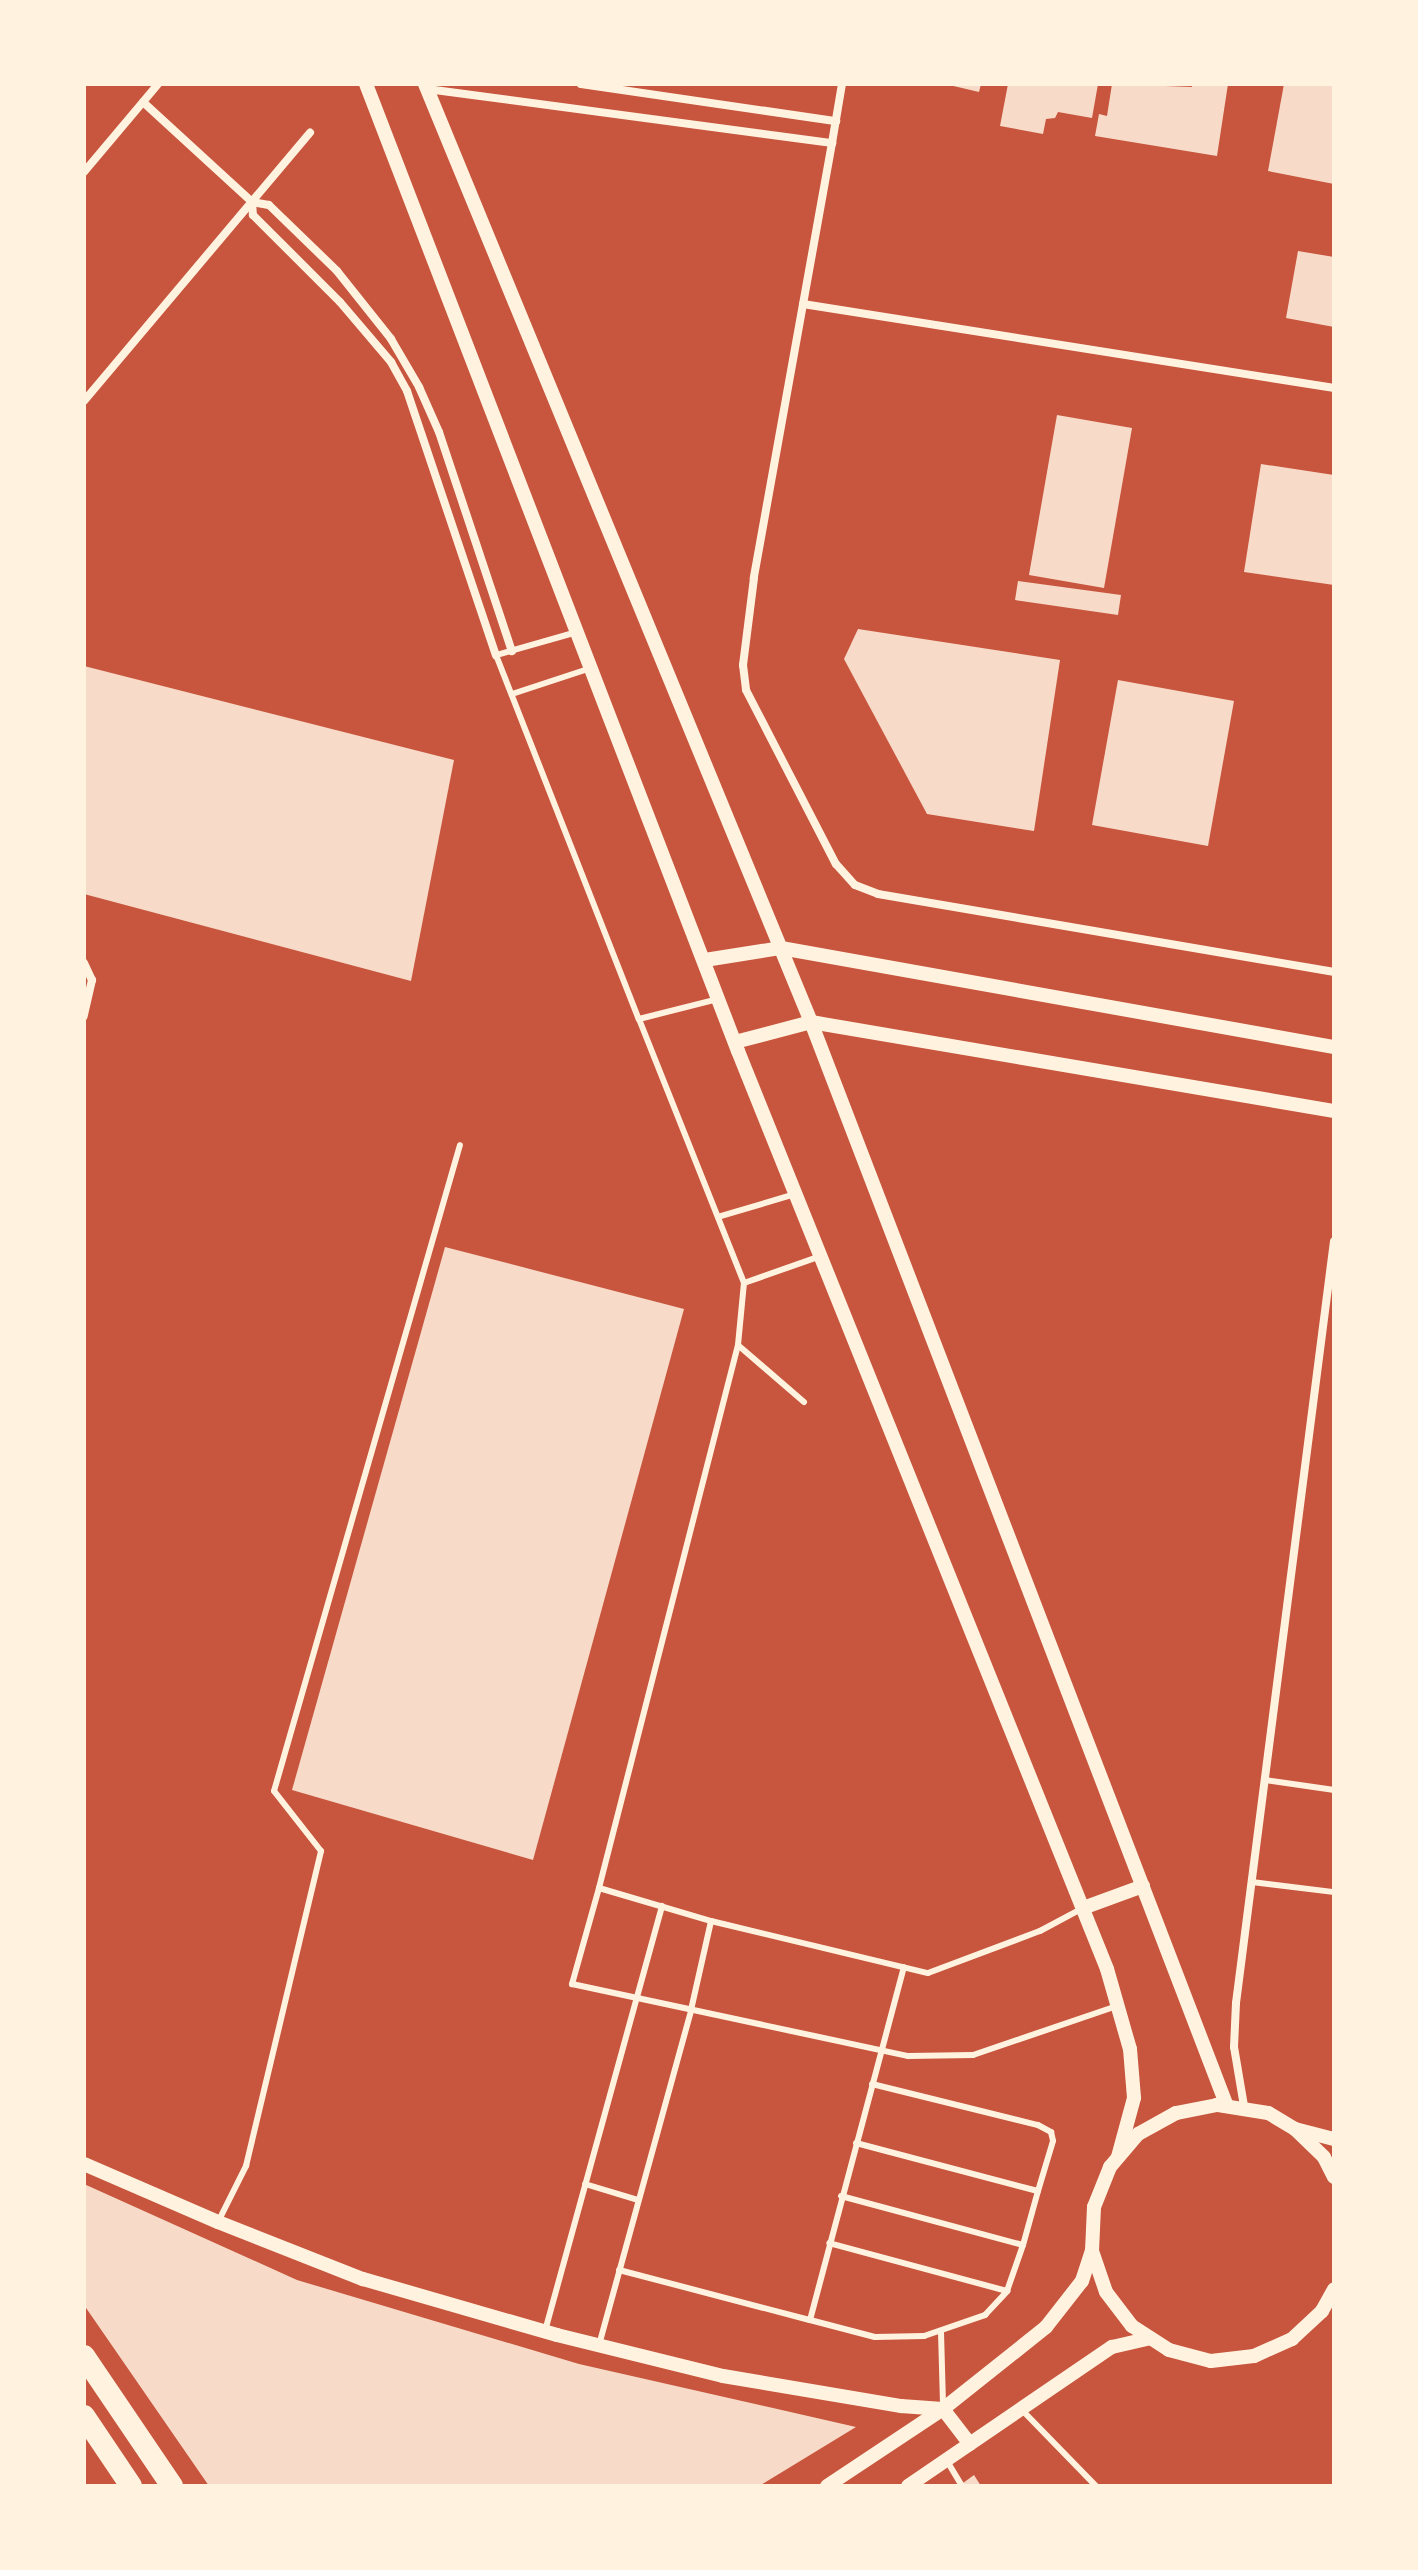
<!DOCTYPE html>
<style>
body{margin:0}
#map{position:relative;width:1418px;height:2570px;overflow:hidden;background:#c8553d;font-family:"PT Sans Narrow",sans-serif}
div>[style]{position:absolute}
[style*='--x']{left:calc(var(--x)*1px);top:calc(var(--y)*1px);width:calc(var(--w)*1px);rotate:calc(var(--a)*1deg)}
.building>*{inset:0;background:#f7dbc8}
.service>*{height:6px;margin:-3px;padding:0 3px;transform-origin:3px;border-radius:3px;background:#fff3e0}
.minor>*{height:8px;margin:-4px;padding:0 4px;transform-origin:4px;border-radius:4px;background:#fff3e0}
.tertiary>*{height:14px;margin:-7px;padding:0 7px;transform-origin:7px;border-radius:7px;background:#fff3e0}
.trunk>*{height:22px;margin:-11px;padding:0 11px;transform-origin:11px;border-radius:11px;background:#fff3e0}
span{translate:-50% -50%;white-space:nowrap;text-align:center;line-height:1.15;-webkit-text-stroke:8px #fff3e0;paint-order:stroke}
.frame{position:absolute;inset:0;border:86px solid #fff3e0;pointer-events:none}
</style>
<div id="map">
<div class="building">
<div style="clip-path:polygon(945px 84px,981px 84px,979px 92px)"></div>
<div style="clip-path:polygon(1008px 84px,1098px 84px,1092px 118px,1058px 112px,1055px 118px,1046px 119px,1043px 134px,1000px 126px)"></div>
<div style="clip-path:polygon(1112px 84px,1192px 87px,1192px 84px,1228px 84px,1217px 156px,1095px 136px,1099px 114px,1107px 116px)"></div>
<div style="clip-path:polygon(1284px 84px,1334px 84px,1334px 184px,1268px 171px)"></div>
<div style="clip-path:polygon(1298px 251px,1334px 257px,1334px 327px,1286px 318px)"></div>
<div style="clip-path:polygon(1057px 415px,1132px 428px,1104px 588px,1029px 575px)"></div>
<div style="clip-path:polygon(1261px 464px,1334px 475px,1334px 585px,1244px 572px)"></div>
<div style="clip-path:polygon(1018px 581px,1121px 595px,1118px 615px,1015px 600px)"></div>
<div style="clip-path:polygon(858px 629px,1060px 660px,1034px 831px,927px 814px,844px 659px)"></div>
<div style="clip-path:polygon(84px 666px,454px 760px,411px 981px,84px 894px)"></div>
<div style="clip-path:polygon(1118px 680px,1234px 701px,1208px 846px,1092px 825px)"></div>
<div style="clip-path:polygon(445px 1247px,684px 1309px,533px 1860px,292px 1790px)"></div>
<div style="clip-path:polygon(84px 2184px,297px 2280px,579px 2364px,856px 2427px,759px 2486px,209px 2486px,84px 2305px)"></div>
<div style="clip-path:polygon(974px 2475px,981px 2486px,959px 2486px)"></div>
</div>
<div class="service">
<div style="--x:577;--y:632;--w:84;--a:164.1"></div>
<div style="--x:496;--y:655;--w:391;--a:68.6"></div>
<div style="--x:639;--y:1019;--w:81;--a:-14.2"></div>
<div style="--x:512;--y:694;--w:80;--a:-18.2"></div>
<div style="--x:639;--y:1019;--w:284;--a:68.3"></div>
<div style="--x:718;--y:1217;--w:80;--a:-16.6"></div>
<div style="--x:738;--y:1345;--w:561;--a:104.36"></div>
<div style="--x:599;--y:1888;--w:117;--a:16.4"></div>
<div style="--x:711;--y:1921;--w:223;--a:13.5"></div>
<div style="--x:928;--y:1973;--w:120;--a:-20.6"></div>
<div style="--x:1040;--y:1931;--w:49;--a:-28.1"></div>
<div style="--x:804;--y:1402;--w:87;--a:-139.2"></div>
<div style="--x:738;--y:1345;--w:62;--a:-84.5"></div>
<div style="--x:744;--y:1283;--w:78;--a:-19.4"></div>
<div style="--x:1265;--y:1780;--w:70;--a:8.2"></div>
<div style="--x:1252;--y:1882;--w:83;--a:7"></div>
<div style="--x:599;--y:1888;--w:100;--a:105.7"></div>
<div style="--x:572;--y:1984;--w:344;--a:12.1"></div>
<div style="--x:908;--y:2056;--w:65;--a:-0.9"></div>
<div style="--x:973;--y:2055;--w:152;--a:-18.8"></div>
<div style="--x:872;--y:2084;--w:171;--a:13.9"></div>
<div style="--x:1038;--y:2125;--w:15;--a:28"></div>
<div style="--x:1051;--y:2132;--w:9;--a:77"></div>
<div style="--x:1053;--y:2141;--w:52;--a:106.7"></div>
<div style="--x:856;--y:2143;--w:188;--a:14.8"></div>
<div style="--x:1038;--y:2191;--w:56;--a:105.5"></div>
<div style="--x:585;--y:2184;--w:55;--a:16.8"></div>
<div style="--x:841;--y:2196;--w:188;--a:15.1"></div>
<div style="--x:1023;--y:2245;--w:49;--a:109.2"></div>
<div style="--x:218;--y:2222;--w:63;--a:-63.4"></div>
<div style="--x:246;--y:2166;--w:324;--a:-76.6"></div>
<div style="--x:321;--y:1851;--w:76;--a:-128.1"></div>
<div style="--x:274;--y:1791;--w:672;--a:-73.94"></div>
<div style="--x:619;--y:2270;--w:197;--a:14.7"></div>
<div style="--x:810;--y:2320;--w:365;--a:-75.1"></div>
<div style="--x:810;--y:2320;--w:67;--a:14.7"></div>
<div style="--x:875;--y:2337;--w:49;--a:-1.2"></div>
<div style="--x:924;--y:2336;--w:65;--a:-19"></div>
<div style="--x:985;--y:2315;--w:33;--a:-47"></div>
<div style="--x:1007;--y:2291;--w:184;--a:-164.9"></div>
<div style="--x:545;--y:2331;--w:441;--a:-74.6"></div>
<div style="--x:941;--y:2332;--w:73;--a:88.4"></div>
<div style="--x:599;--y:2345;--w:347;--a:-74.6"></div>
<div style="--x:691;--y:2010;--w:91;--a:-77.3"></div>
<div style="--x:1021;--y:2409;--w:107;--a:45.8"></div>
<div style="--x:947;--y:2461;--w:29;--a:59"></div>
</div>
<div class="minor">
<div style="--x:581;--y:84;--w:258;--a:8.3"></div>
<div style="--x:427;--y:89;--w:409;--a:7.6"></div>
<div style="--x:832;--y:143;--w:60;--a:-80.4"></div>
<div style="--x:143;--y:102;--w:148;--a:42.5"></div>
<div style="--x:252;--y:202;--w:17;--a:10"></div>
<div style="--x:269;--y:205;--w:95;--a:44.1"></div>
<div style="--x:337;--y:271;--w:87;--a:51.5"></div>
<div style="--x:391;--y:339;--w:56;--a:59.7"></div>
<div style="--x:419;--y:387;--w:49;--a:66"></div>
<div style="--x:439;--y:432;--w:231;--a:71.6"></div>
<div style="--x:832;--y:143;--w:442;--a:100.2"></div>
<div style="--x:754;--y:578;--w:88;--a:97.2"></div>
<div style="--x:743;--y:665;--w:25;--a:83"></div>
<div style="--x:746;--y:690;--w:196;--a:62.7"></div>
<div style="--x:836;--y:864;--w:28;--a:48"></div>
<div style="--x:855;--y:885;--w:25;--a:21"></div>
<div style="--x:878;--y:894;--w:463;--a:9.7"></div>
<div style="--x:84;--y:172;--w:115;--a:-49.9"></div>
<div style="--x:252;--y:202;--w:13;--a:86"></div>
<div style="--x:253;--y:215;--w:123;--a:45"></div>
<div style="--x:340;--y:302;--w:79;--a:49.6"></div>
<div style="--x:391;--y:362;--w:33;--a:61"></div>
<div style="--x:407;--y:391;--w:279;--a:71.4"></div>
<div style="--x:803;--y:304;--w:538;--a:8.99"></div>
<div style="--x:84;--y:401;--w:351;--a:-49.9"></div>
<div style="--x:84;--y:963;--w:19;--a:65"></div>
<div style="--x:92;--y:980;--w:37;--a:103"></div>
<div style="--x:1244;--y:2106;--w:60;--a:-99.6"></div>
<div style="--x:1234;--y:2047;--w:44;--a:-87.4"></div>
<div style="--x:1236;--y:2003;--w:768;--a:-82.67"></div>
</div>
<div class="tertiary">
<div style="--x:366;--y:84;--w:1036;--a:68.96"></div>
<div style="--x:738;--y:1051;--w:989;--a:68.1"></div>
<div style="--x:1107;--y:1969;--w:83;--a:74"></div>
<div style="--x:1130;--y:2049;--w:49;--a:85.3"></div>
<div style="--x:1134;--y:2098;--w:61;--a:105.2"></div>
<div style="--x:425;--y:84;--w:1014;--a:67.63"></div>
<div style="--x:811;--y:1022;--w:1161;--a:69.01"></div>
<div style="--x:705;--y:960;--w:77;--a:-9"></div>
<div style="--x:781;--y:948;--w:562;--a:10.15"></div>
<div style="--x:735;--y:1042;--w:79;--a:-14.7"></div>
<div style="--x:811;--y:1022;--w:531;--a:9.66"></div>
<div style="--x:1083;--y:1908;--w:64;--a:-20.1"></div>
<div style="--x:1295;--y:2129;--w:40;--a:14.4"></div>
<div style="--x:84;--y:2164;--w:146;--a:23.4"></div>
<div style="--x:218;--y:2222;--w:156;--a:21.5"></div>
<div style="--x:363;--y:2279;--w:202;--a:16.1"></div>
<div style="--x:557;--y:2335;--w:171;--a:13.9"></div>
<div style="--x:723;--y:2376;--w:181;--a:9.6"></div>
<div style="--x:901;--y:2406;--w:42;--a:4.1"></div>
<div style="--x:943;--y:2409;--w:44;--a:52.4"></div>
<div style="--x:1334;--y:2177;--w:22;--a:-117"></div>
<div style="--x:1324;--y:2157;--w:40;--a:-136"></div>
<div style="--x:1295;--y:2129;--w:31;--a:-149"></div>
<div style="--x:1268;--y:2113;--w:52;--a:-171.1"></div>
<div style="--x:1217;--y:2105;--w:42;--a:169"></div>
<div style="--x:1176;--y:2113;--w:43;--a:151.1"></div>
<div style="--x:1138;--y:2134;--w:43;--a:130.3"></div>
<div style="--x:1110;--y:2167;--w:43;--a:111.8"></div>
<div style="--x:1094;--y:2207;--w:44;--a:92.6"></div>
<div style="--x:1092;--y:2251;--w:43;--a:71.1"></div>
<div style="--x:1106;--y:2292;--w:43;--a:52.6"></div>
<div style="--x:1132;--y:2326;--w:44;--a:33"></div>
<div style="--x:1169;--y:2350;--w:43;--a:14.7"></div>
<div style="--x:1211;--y:2361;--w:43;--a:-6.6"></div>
<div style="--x:1254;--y:2356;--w:42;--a:-24.1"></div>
<div style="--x:1292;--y:2339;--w:41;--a:-43"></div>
<div style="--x:1322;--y:2311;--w:25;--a:-61"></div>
<div style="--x:827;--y:2486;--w:139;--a:-33.6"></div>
<div style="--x:943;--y:2409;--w:132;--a:-38.5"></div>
<div style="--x:1046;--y:2327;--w:58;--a:-52"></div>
<div style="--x:1082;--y:2281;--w:32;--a:-72"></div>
<div style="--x:908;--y:2486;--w:247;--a:-34.3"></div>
<div style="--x:1112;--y:2347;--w:39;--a:-13"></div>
</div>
<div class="trunk">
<div style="--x:84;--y:2356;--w:157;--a:55.9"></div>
<div style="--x:84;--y:2416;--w:84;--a:56.1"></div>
</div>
<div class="frame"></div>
</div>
